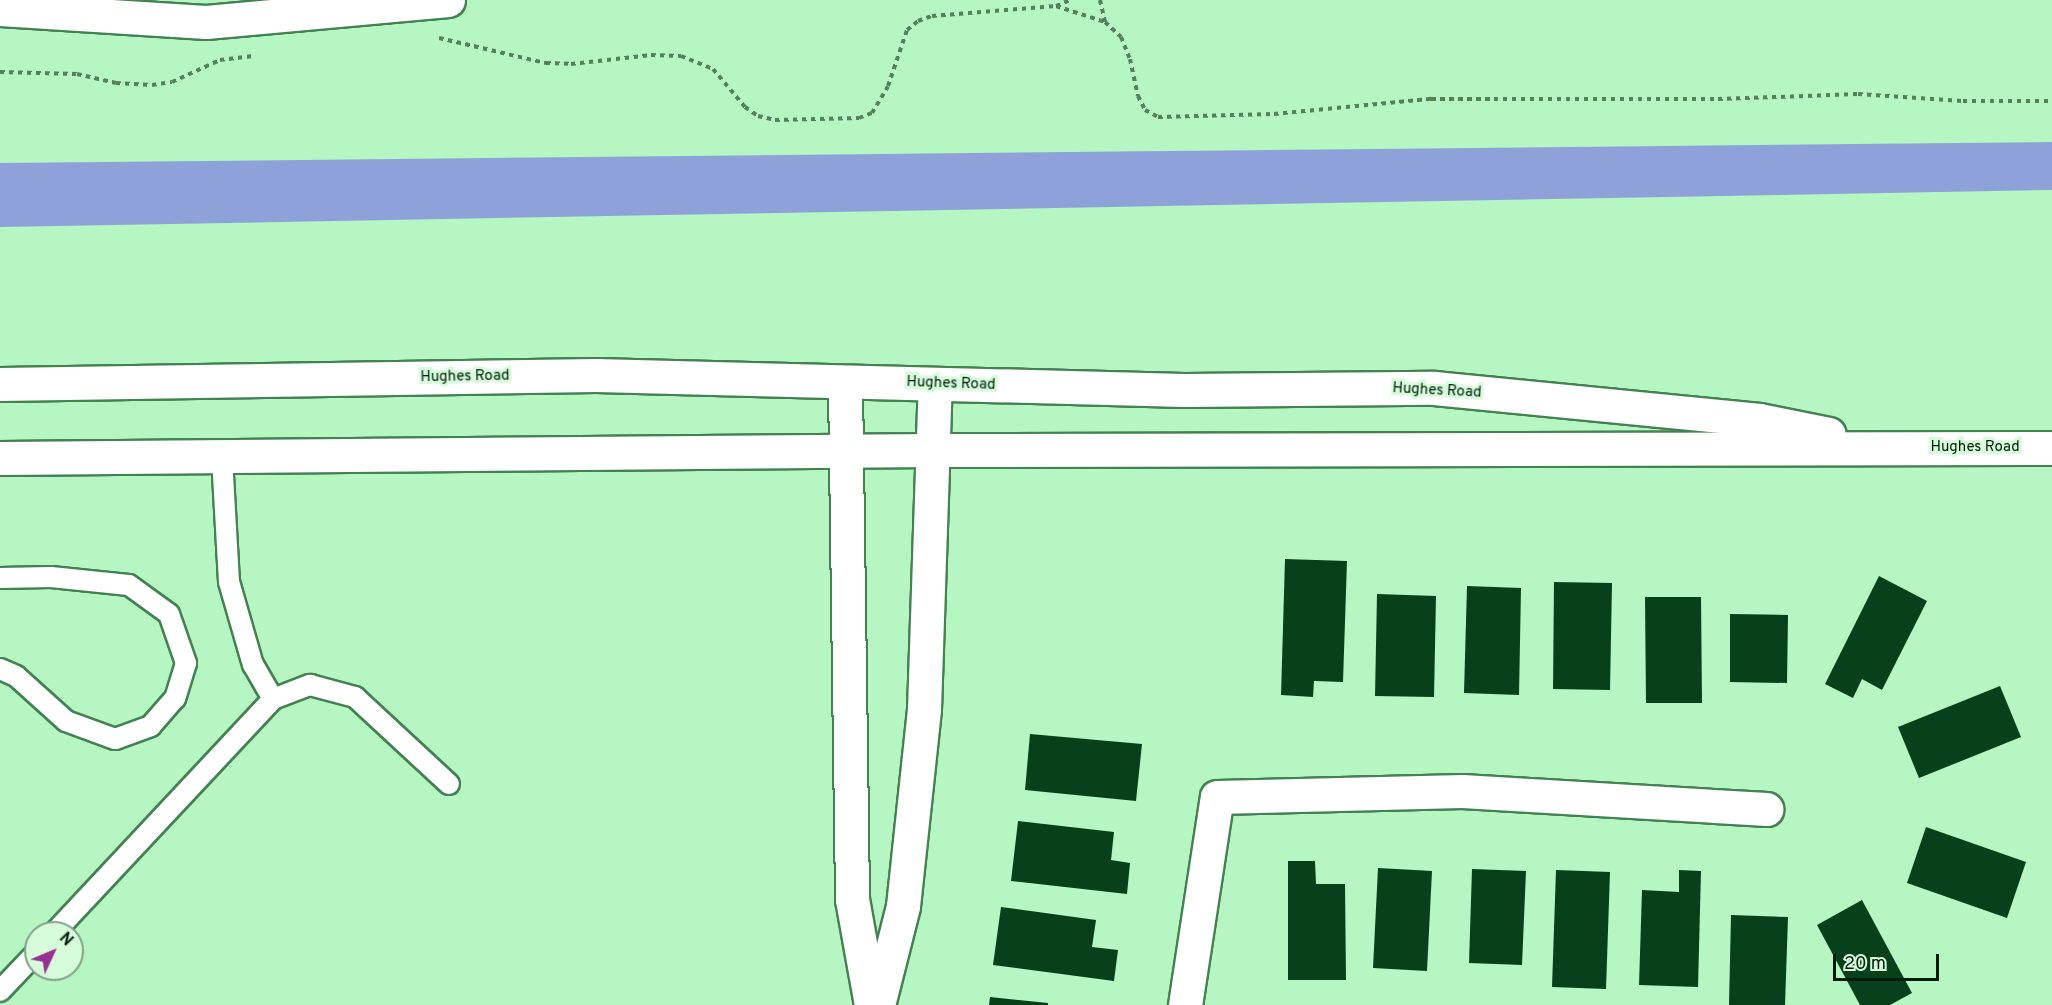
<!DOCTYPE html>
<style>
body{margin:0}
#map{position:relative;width:2052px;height:1005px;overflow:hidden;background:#b5f6c2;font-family:Overpass,sans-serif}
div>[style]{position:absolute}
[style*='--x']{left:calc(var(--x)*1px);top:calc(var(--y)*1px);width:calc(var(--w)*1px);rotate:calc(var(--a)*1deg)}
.water>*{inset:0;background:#8fa1d9}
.building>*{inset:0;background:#07401b}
.path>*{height:4px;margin-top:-2px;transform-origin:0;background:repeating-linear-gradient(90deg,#55805e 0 4.5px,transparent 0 9px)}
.roads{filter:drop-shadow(2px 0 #448153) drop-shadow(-2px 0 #448153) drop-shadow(0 2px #448153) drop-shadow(0 -2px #448153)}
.service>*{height:20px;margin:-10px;padding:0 10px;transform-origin:10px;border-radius:10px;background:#fff}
.minor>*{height:33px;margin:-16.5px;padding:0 16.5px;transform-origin:16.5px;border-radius:16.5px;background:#fff}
.secondary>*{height:33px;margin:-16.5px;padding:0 16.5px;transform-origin:16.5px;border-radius:16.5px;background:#fff}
span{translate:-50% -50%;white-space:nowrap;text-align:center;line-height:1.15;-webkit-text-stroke:6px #d6fcdc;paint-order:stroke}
.street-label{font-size:15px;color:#031c09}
.north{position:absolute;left:24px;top:921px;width:60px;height:60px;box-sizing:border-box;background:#d6fcdc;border:2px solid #82a288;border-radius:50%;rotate:46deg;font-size:16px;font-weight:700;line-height:24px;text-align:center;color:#031c09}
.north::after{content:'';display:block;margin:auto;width:21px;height:27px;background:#982f92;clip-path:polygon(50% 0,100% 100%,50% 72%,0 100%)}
.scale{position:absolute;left:1833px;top:954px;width:106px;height:27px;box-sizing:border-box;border:3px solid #031c09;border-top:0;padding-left:8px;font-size:18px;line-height:21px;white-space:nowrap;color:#031c09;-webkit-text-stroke:4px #d6fcdc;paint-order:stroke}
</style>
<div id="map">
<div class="water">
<div style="clip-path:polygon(2052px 142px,2052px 190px,0 227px,0 163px)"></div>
</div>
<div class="building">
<div style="clip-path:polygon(1285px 559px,1347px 561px,1343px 682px,1314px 681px,1313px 697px,1281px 695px)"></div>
<div style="clip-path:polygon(1879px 576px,1927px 601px,1882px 690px,1862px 679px,1853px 698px,1825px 684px)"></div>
<div style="clip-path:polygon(1554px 582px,1612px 583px,1610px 690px,1553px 689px)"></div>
<div style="clip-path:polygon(1467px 586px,1521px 588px,1519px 695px,1464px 693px)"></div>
<div style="clip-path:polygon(1377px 594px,1436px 596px,1434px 697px,1375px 696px)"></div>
<div style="clip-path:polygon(1645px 597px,1701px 597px,1702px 703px,1646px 703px)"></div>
<div style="clip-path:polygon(1730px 614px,1788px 615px,1787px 683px,1730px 682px)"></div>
<div style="clip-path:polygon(2000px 686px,2021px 737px,1919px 778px,1898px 727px)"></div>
<div style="clip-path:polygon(1030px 734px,1142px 744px,1136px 801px,1025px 790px)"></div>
<div style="clip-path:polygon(1018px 821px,1114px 832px,1111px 860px,1130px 863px,1127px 894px,1011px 881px)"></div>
<div style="clip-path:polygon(1926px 827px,2026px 862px,2007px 918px,1907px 883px)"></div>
<div style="clip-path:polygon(1288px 861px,1315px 861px,1316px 884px,1345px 884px,1346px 980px,1288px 980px)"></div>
<div style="clip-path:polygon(1378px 868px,1432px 871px,1427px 971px,1373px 968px)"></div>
<div style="clip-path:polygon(1472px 869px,1526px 871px,1522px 965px,1469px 963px)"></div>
<div style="clip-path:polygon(1556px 870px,1610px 872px,1606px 989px,1552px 987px)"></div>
<div style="clip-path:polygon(1679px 870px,1701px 871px,1698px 987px,1639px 985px,1642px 890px,1679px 892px)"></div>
<div style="clip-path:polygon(1862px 900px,1912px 993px,1890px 1005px,1860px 1005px,1817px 925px)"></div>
<div style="clip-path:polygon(1001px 907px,1096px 920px,1092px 947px,1118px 950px,1114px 981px,993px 965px)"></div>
<div style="clip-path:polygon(1731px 915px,1788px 917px,1785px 1005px,1729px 1005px)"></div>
<div style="clip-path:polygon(990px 997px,1048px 1003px,1048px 1005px,989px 1005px)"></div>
</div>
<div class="path">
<div style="--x:1100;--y:0;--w:23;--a:77"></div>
<div style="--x:1056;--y:6;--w:15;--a:-23"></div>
<div style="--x:439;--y:38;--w:110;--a:13.2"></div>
<div style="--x:546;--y:63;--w:25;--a:2"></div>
<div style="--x:571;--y:64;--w:81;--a:-6.4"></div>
<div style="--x:651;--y:55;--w:30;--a:2"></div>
<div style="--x:681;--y:56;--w:35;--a:22"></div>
<div style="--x:713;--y:69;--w:50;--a:49.9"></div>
<div style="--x:745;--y:107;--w:16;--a:35"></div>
<div style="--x:758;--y:116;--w:17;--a:13"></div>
<div style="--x:775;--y:120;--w:84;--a:-1.4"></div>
<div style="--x:859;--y:118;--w:14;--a:-21"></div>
<div style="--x:872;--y:113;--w:31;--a:-59"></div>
<div style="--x:888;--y:86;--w:59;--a:-71.3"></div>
<div style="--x:907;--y:30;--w:14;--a:-39"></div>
<div style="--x:918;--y:21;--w:15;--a:-20"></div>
<div style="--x:932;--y:16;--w:124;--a:-4.6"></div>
<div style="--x:1056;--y:6;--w:52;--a:18.1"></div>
<div style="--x:1105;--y:22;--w:22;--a:43"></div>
<div style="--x:1121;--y:37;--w:24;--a:68"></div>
<div style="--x:1130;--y:59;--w:38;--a:78"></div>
<div style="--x:1138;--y:96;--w:16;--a:63"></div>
<div style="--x:1145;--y:110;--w:15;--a:28"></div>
<div style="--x:1158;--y:117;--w:116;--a:-1.5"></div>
<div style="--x:1274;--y:114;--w:158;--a:-5.5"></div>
<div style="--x:1431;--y:99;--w:287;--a:0"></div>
<div style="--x:1718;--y:99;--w:140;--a:-2"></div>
<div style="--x:1858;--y:94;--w:105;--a:3.8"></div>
<div style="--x:1963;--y:101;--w:89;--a:0"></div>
<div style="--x:0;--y:72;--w:77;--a:1.5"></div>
<div style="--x:77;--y:74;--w:40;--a:13"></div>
<div style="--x:116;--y:83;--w:36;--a:3"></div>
<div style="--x:152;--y:85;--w:20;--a:-9"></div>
<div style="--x:172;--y:82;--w:53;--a:-24.6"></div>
<div style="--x:220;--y:60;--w:33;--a:-7"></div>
</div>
<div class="roads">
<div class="service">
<div style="--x:0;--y:578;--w:51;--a:-1.1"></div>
<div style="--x:51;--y:577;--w:78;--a:5.9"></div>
<div style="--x:129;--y:585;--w:49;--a:35.9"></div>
<div style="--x:169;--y:614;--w:52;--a:70.9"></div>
<div style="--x:186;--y:663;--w:37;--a:107"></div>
<div style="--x:175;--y:698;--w:37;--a:131"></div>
<div style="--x:151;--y:726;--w:38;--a:160"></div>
<div style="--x:115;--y:739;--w:52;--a:-159.8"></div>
<div style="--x:66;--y:721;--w:67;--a:-138"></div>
<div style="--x:16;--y:676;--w:17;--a:-156"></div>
<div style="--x:273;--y:699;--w:40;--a:-21"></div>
<div style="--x:310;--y:685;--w:47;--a:14.9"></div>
<div style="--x:355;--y:697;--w:128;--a:42.8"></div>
<div style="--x:54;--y:933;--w:320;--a:-46.9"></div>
<div style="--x:273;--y:699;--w:39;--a:-120"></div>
<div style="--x:253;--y:665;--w:86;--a:-106.1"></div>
<div style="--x:229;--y:582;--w:126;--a:-93.2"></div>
<div style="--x:0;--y:991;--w:52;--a:-46.5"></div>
</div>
<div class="minor">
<div style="--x:0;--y:9;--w:206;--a:3.6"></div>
<div style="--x:206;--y:22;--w:243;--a:-5.2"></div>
<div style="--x:845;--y:382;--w:517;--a:89.22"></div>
<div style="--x:852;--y:899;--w:108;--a:79.8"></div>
<div style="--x:878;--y:1005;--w:102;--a:-75.8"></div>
<div style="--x:903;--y:906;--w:198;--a:-83.9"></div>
<div style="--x:924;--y:709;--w:325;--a:-88.1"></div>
<div style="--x:1185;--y:1005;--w:210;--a:-81.3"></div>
<div style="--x:1217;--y:797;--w:245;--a:-1.4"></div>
<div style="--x:1462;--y:791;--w:305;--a:3.4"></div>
</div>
<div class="secondary">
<div style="--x:0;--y:384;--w:596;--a:-0.87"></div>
<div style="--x:596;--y:375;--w:588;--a:1.46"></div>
<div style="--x:1184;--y:390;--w:250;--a:-0.5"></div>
<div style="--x:1434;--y:388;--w:327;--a:5.6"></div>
<div style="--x:1759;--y:420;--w:71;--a:11.3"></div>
<div style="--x:0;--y:458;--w:933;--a:-0.49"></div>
<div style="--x:933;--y:450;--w:1119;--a:-0.1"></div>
</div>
</div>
<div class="street-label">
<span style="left:465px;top:377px;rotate:-1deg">Hughes Road</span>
<span style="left:951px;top:384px;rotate:2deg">Hughes Road</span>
<span style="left:1437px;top:391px;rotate:3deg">Hughes Road</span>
<span style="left:1975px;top:448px">Hughes Road</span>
</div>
<div class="north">N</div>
<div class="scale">20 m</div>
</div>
